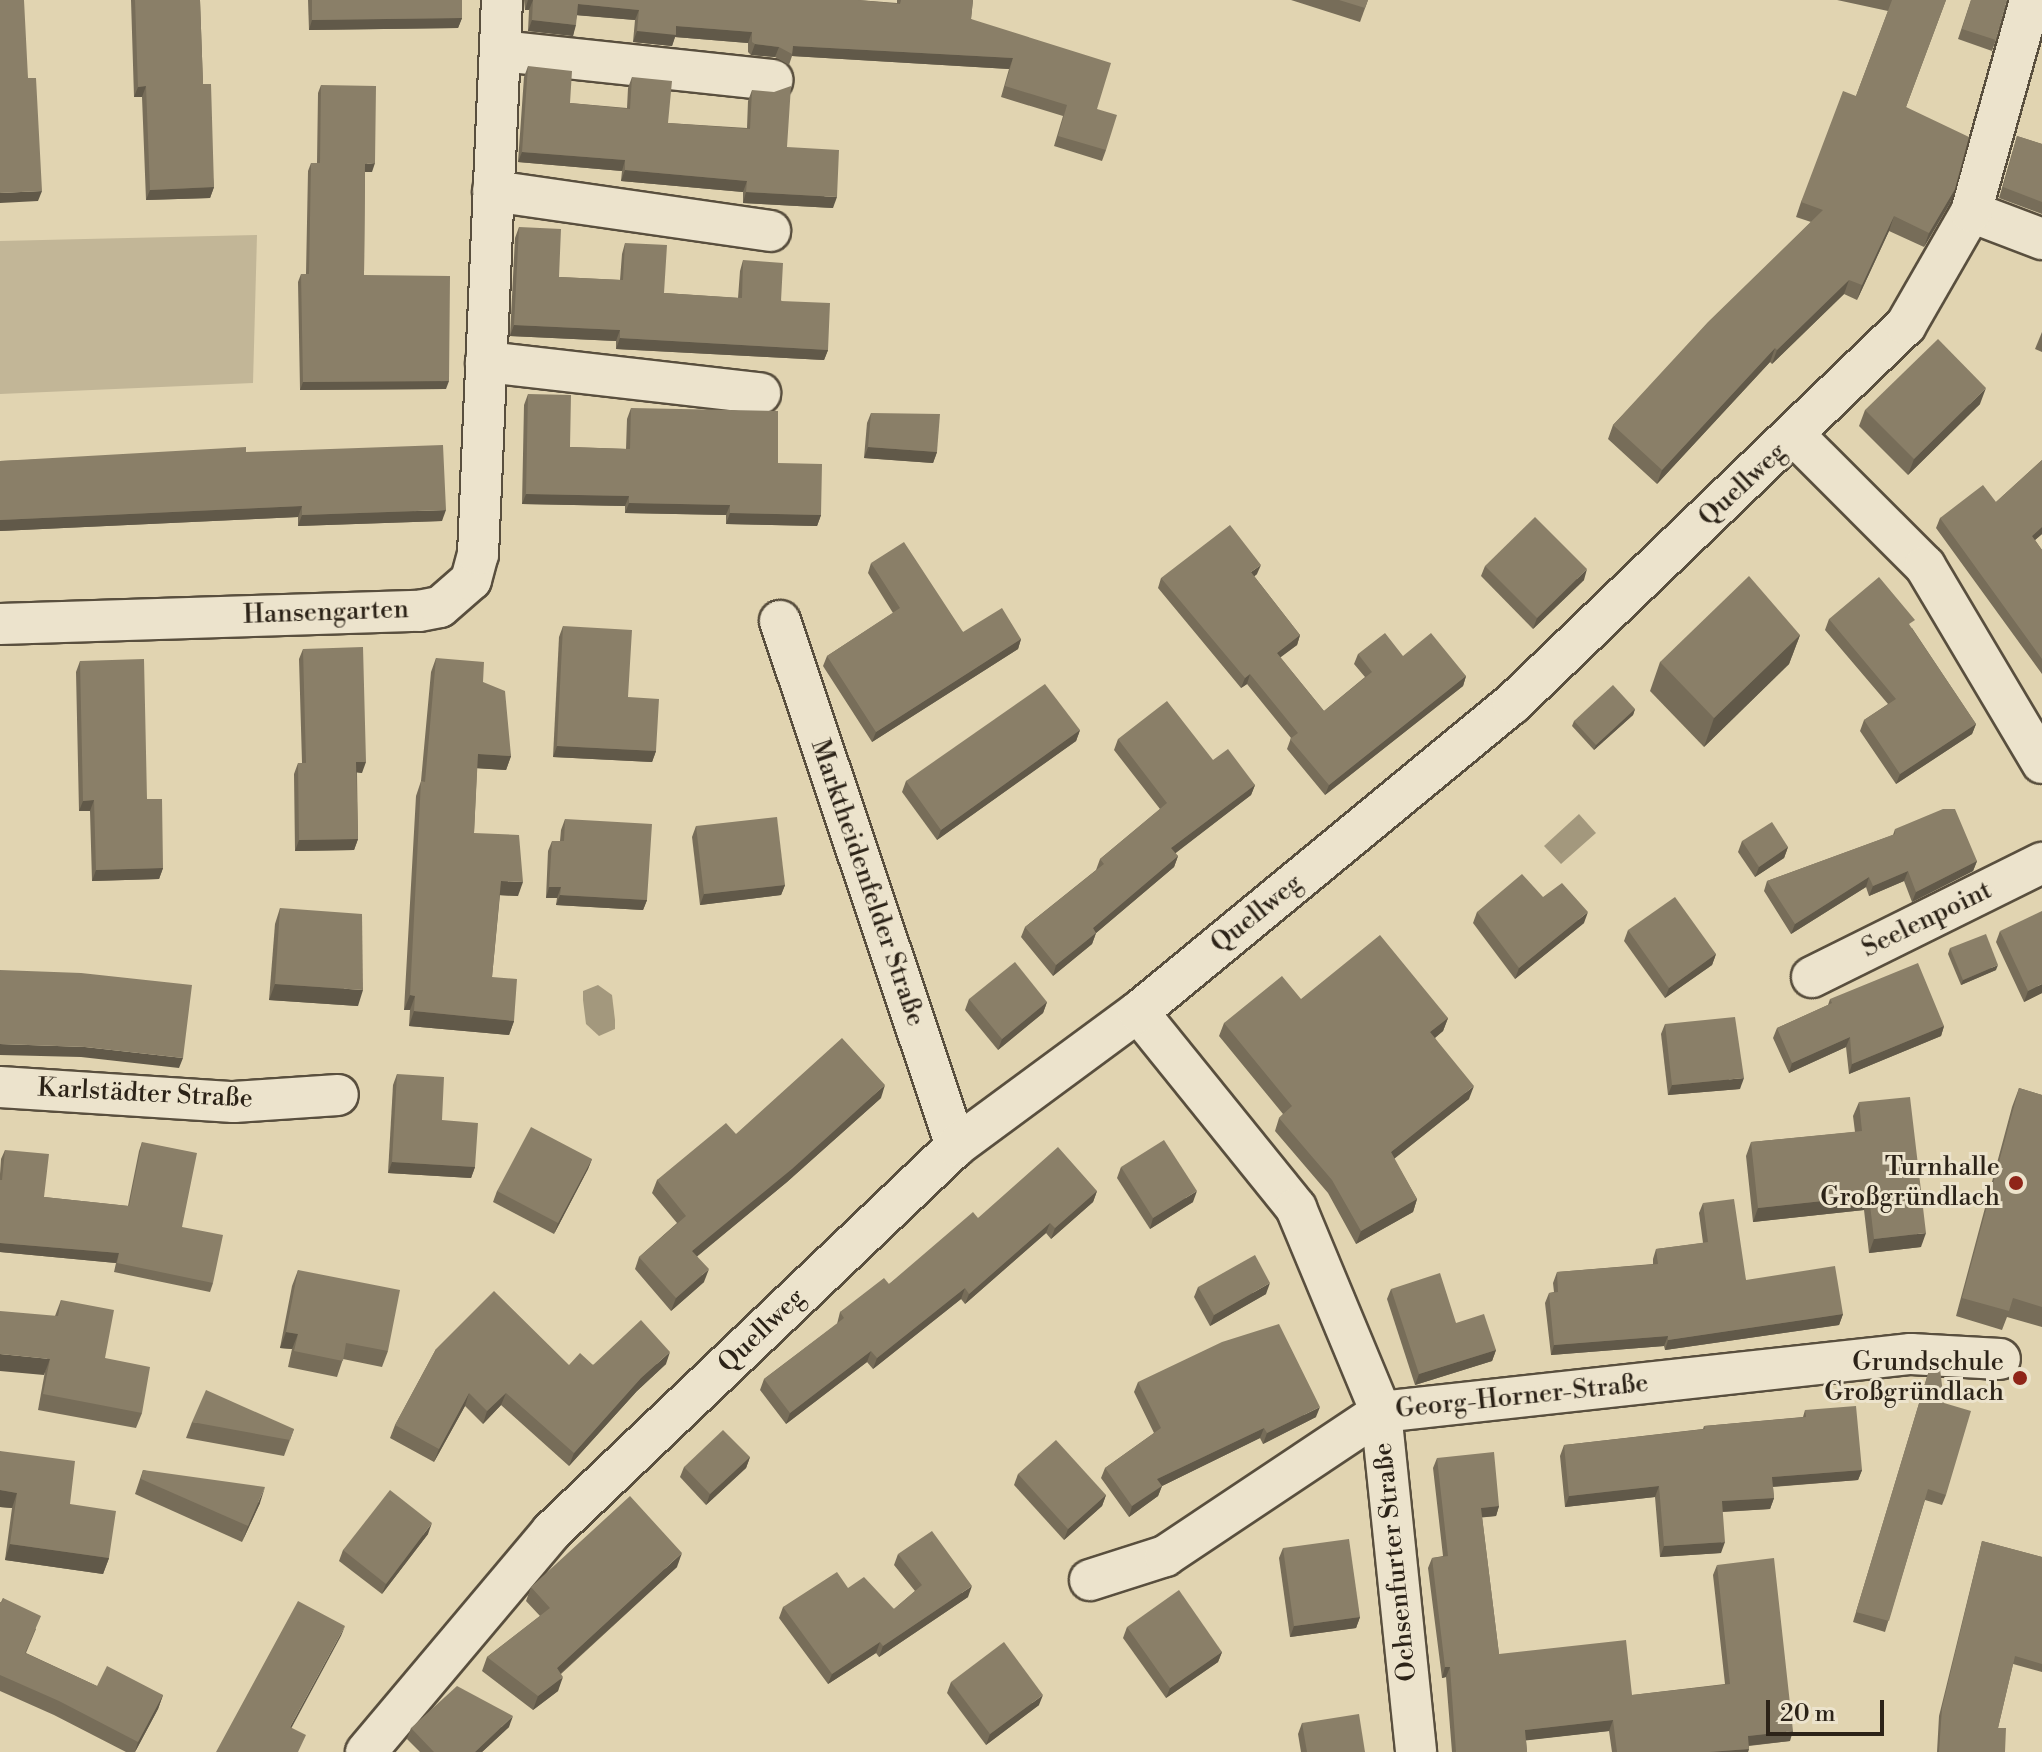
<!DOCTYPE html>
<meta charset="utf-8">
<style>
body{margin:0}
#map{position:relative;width:2042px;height:1752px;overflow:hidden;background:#e1d4b1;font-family:"Libre Bodoni",serif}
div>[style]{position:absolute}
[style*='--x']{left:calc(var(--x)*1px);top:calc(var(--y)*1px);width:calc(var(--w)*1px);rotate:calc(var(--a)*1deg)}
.green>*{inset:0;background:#c2b697}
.water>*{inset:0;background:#a3987d}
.roads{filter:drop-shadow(2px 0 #594f3e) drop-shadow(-2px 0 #594f3e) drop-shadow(0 2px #594f3e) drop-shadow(0 -2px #594f3e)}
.street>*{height:40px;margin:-20px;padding:0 20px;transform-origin:20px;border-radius:20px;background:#ece3cc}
.wall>*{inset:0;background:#776d59}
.shaded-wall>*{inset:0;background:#615949}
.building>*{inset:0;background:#8a7f68}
.dots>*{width:22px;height:22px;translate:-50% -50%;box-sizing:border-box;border:4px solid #ece3cc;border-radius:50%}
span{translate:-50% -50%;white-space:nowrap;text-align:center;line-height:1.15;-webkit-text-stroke:6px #ece3cc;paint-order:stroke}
.street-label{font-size:26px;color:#2c2318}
.poi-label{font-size:26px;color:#2c2318}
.right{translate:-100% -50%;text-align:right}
.scale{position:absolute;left:1766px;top:1700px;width:118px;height:36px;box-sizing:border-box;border:4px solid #2c2318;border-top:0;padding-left:10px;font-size:24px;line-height:28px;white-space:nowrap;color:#2c2318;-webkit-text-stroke:6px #ece3cc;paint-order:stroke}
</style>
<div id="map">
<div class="green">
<div style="clip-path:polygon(257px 235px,253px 383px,0 394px,0 241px)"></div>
</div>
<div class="water">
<div style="clip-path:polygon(1579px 814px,1596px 833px,1561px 864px,1544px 846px)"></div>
<div style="clip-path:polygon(598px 985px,612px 995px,615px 1020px,615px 1029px,599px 1036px,586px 1024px,583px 1000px,583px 991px)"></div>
</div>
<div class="roads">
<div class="street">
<div style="--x:501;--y:51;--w:273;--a:6.1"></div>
<div style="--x:493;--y:191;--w:280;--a:8.2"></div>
<div style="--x:1971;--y:212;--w:76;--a:20.8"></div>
<div style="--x:486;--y:362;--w:276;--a:6.5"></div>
<div style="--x:1795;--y:436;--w:184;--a:45"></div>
<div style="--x:1925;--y:566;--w:229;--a:59.3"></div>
<div style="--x:780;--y:621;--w:554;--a:71.47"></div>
<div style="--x:0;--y:624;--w:419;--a:-1.8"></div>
<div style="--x:419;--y:611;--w:21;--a:-11"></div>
<div style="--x:440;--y:607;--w:41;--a:-41.1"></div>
<div style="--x:471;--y:580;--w:27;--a:-75"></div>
<div style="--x:478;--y:554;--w:555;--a:-87.52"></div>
<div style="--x:1812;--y:977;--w:257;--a:-26.4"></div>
<div style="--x:1138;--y:1012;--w:252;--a:51.1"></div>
<div style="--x:1296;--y:1208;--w:221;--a:67.4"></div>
<div style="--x:1381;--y:1412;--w:342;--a:84.1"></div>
<div style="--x:0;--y:1087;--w:234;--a:3.7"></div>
<div style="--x:234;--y:1102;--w:104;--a:-3.9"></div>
<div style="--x:1090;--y:1580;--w:79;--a:-17.7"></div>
<div style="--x:1165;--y:1556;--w:260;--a:-33.7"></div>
<div style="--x:1381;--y:1412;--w:533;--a:-6.25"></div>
<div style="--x:1911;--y:1354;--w:89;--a:3.2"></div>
<div style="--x:366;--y:1752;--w:287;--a:-49.9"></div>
<div style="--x:551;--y:1532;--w:559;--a:-43.62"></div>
<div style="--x:956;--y:1146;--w:226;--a:-36.4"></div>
<div style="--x:1138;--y:1012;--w:486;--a:-39.5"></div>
<div style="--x:1513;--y:703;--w:545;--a:-43.89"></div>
<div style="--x:1906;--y:325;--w:130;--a:-60.1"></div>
<div style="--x:1971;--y:212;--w:220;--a:-74.4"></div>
</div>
</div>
<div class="wall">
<div style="clip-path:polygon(131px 0,200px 0,203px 84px,214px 187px,210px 198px,146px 200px,142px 97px,134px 97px)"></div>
<div style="clip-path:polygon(308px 0,462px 0,462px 18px,458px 28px,309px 30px)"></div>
<div style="clip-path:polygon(524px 0,858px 0,897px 3px,897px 0,973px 0,971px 19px,1097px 109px,1106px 150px,1102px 161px,1054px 146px,1063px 116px,1001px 97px,1009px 69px,792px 56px,789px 65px,775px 57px,751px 55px,748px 52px,748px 43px,675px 37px,672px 46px,633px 42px,635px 20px,577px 15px,573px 36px,528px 31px,529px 10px,525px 10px)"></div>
<div style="clip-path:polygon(1291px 0,1368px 0,1360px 22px)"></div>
<div style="clip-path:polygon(1837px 0,1946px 0,1906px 107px,1955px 189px,1950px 203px,1924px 247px,1889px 231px,1857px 300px,1844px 294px,1772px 364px,1770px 362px,1657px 484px,1608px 439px,1613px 425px,1811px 222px,1796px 217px,1801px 202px,1856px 96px,1888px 11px)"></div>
<div style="clip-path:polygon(1971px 0,1996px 40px,1992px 51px,1958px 39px)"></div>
<div style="clip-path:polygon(528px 66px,570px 103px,627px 108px,628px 88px,632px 77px,668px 123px,747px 128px,748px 101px,752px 90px,787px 147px,833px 208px,743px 203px,743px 192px,621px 181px,622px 171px,518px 162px,524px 77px)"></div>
<div style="clip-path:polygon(321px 85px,372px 172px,365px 172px,364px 275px,446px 389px,300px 390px,298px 282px,301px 274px,306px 274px,308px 171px,311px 163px,317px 163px,318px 93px)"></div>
<div style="clip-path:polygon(2017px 136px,2042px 144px,2042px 214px,1999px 198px)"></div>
<div style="clip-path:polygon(519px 227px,559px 277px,620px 280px,622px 254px,625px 243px,664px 293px,738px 298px,740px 271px,743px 260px,828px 350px,824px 360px,616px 349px,616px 341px,510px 336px,515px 238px)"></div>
<div style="clip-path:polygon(2042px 332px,2042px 352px,2035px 349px)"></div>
<div style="clip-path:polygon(528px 394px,570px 447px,626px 449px,627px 419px,631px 408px,778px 463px,821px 515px,817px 526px,726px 524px,726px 515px,625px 513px,625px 506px,522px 504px,524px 405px)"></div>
<div style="clip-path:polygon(1980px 404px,1908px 475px,1859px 426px,1865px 410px)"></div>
<div style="clip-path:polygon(871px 413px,937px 452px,933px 463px,864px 458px,867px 423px)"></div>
<div style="clip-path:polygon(246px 452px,442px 521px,298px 526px,298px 517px,0 531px,0 461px)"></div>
<div style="clip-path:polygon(2042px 460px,2042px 534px,2035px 540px,2042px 550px,2042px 674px,1936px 528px,1940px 518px,1996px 502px)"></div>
<div style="clip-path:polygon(871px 563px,963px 632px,1021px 639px,1018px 649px,872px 742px,823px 666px,827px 656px,893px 613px,868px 573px)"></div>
<div style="clip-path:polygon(1485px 566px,1584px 580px,1533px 629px,1481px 576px)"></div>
<div style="clip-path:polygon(1257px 574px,1254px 576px,1300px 635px,1297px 645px,1280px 657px,1324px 711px,1365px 677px,1354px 664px,1358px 654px,1403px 656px,1466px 676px,1463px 686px,1325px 795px,1287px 749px,1291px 738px,1247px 684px,1241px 688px,1158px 588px,1161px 578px)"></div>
<div style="clip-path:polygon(1829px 619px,1912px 628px,1976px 724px,1972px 734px,1896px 784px,1860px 731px,1864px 720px,1888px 704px,1825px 630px)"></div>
<div style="clip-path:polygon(563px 626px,656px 751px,652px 762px,553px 757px,559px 637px)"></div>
<div style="clip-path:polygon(1800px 635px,1789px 664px,1704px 747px,1650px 691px,1660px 662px)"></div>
<div style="clip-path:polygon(303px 649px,362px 773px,357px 772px,358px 839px,354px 850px,295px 851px,294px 774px,298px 763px,302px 763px,299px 659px)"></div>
<div style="clip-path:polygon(436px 658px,483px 682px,511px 756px,506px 770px,477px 768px,474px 833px,518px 896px,500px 895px,492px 977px,514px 1021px,509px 1035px,409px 1026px,410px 1010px,404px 1010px,416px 796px,421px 781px,431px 672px)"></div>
<div style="clip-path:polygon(80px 661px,147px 799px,163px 868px,159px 879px,92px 881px,90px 811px,79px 811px,76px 672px)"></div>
<div style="clip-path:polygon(1635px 709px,1633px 715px,1594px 750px,1572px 726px,1574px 721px)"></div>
<div style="clip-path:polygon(1080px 730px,1076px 741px,937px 840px,902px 792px,906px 781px)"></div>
<div style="clip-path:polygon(1118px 739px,1213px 760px,1255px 785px,1251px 795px,1175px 853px,1178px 856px,1174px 867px,1096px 933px,1092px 944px,1053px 976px,1021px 937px,1025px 927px,1096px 870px,1100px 859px,1160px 809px,1114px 750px)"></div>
<div style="clip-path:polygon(565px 819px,647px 900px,643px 910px,556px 905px,557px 898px,546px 898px,548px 851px,552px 841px,560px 841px,561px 830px)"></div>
<div style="clip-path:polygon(696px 826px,785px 885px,781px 895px,700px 905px,692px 837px)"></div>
<div style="clip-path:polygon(1895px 829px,1977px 861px,1973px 871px,1912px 902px,1904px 881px,1869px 896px,1866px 887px,1791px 934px,1764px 891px,1767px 881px,1893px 835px)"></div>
<div style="clip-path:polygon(1742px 841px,1788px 847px,1784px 858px,1755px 877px,1738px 852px)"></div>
<div style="clip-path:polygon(1543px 897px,1584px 923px,1515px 979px,1473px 923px,1477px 912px)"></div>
<div style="clip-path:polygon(280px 908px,358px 1006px,269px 1000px,275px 924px)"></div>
<div style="clip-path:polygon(1628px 930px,1716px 954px,1712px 965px,1665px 998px,1624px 941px)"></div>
<div style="clip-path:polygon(2000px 931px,2042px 993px,2024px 1002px,1996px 942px)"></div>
<div style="clip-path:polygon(1950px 948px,1996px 970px,1961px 985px,1948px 954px)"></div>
<div style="clip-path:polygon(969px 999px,1047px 1002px,1043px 1013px,998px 1050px,965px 1010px)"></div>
<div style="clip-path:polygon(1301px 999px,1448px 1018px,1443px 1031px,1435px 1038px,1469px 1099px,1394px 1159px,1417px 1199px,1413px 1212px,1356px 1244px,1328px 1193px,1275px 1131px,1279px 1118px,1283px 1114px,1219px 1036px,1224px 1023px)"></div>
<div style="clip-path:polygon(1830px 999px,1944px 1026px,1941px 1036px,1849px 1074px,1846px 1047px,1789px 1073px,1773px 1038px,1777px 1028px,1828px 1005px)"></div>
<div style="clip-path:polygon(1665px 1024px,1740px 1089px,1668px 1095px,1661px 1034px)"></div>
<div style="clip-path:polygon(397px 1074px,442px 1120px,475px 1167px,471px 1178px,388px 1173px,393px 1085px)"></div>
<div style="clip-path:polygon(2019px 1088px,2042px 1095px,2042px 1327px,2007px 1317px,2002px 1330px,1956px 1316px,2012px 1107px)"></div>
<div style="clip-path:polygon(881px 1098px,787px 1182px,697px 1256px,704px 1282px,671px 1311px,635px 1269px,639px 1257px,677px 1223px,652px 1193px,657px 1180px,736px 1134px)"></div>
<div style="clip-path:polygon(1859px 1102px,1921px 1247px,1869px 1253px,1864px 1210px,1753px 1222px,1746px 1156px,1751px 1142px,1855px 1132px,1853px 1116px)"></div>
<div style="clip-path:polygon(142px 1142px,182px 1227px,213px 1283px,210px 1292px,114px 1272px,116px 1263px,0 1252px,0 1174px,1px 1159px,5px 1150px,44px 1197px,128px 1206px,139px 1151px)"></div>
<div style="clip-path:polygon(592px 1159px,588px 1169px,554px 1234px,493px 1202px,497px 1191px)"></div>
<div style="clip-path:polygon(1121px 1167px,1193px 1202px,1150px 1229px,1117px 1178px)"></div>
<div style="clip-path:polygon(1097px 1191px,1093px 1202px,1051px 1239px,1046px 1233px,965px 1304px,961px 1299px,873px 1369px,867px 1362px,786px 1424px,760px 1390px,764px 1379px,837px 1324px,840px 1312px,889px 1284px,978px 1218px)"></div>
<div style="clip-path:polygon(1703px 1203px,1746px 1280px,1843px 1314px,1839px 1325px,1665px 1350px,1664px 1346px,1551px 1355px,1545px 1303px,1549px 1293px,1554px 1292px,1553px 1283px,1557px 1272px,1653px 1264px,1653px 1259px,1656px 1249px,1703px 1243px,1699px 1213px)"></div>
<div style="clip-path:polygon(298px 1270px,388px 1351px,382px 1367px,343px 1359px,337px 1377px,288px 1367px,292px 1349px,280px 1348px,292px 1286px)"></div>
<div style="clip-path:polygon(1198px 1287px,1266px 1294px,1210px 1326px,1194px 1297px)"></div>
<div style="clip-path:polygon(1391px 1289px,1456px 1323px,1496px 1350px,1492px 1361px,1415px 1385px,1387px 1299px)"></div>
<div style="clip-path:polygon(61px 1300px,105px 1358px,142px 1413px,136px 1428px,38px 1410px,55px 1316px)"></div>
<div style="clip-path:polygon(436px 1349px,569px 1365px,666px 1364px,637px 1391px,569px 1466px,501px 1405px,483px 1424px,465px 1406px,434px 1462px,390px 1438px,395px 1425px)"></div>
<div style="clip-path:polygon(1930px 1367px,1946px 1495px,1942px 1505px,1925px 1500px,1885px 1632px,1853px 1622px)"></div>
<div style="clip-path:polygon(1138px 1382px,1316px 1417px,1263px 1444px,1260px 1438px,1162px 1486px,1158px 1496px,1129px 1517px,1101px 1478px,1105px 1468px,1154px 1433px,1134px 1392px)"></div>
<div style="clip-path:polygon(1805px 1410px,1862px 1470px,1858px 1480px,1773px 1487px,1774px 1498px,1770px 1509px,1722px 1512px,1721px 1553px,1660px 1557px,1655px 1497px,1565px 1507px,1560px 1456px,1564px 1445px,1703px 1429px,1704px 1426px,1803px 1417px)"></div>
<div style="clip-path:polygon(192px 1422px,294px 1429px,284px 1456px,186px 1438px)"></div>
<div style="clip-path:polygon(0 1451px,70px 1504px,109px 1558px,103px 1574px,5px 1560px,12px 1508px,0 1507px)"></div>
<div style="clip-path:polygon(750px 1457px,746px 1468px,706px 1505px,680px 1477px,684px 1467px)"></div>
<div style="clip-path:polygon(1437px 1458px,1499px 1506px,1496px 1516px,1482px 1517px,1499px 1654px,1632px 1695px,1725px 1684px,1713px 1575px,1717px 1565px,1790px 1741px,1749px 1746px,1748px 1752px,1612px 1752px,1609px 1731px,1526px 1740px,1527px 1752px,1452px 1752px,1446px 1677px,1442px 1678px,1428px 1568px,1432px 1558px,1443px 1556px,1433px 1468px)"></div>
<div style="clip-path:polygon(143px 1470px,260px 1503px,242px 1542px,135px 1494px)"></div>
<div style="clip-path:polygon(1018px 1474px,1106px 1495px,1102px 1506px,1064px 1540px,1014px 1485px)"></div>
<div style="clip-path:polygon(428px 1534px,382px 1594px,339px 1561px,343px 1550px)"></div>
<div style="clip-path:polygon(1982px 1541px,2042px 1557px,2042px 1672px,2013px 1664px,1998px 1728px,2005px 1752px,1937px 1752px,1939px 1716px)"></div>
<div style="clip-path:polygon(1283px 1548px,1360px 1617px,1356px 1628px,1290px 1637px,1279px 1558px)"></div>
<div style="clip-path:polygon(898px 1554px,968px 1597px,879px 1657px,876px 1653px,828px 1684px,779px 1618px,783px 1607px,848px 1588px,894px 1609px,915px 1591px,894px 1565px)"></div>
<div style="clip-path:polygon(677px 1567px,561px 1674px,558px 1691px,533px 1710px,482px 1671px,487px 1657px,540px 1616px,526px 1601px,531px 1587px)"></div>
<div style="clip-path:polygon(3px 1598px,36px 1629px,26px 1653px,97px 1686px,163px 1695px,158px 1709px,135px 1752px,126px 1752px,54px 1715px,0 1691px,0 1602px,1px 1602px)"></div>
<div style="clip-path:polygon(1127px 1627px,1222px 1652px,1218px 1662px,1166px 1698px,1123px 1638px)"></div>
<div style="clip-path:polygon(951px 1682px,1039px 1705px,986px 1745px,947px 1693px)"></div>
<div style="clip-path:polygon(1302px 1723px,1365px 1752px,1301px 1752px,1298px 1734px)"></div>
<div style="clip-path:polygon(509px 1727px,482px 1752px,420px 1752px,407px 1739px,411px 1728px)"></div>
</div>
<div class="shaded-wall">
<div style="clip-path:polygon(528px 0,533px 0,529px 10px,525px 10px)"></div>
<div style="clip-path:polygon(578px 4px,639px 10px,635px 20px,574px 15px)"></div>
<div style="clip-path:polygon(462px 18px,458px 28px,309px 30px,312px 20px)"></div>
<div style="clip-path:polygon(532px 20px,576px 25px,573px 36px,528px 31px)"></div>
<div style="clip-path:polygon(676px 26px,752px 32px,748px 43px,675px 37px,672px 46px,633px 42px,637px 31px)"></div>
<div style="clip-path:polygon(755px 44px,779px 47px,775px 57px,751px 55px)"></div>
<div style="clip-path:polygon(793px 46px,1013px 58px,1009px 69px,792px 56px)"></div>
<div style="clip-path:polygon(146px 86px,142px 97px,134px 97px,138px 87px)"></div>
<div style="clip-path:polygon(522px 152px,625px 160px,622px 171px,518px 162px)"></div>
<div style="clip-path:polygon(375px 163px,372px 172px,362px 172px,365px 164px)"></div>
<div style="clip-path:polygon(625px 170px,747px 181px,743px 192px,621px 181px)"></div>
<div style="clip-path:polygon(214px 187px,210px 198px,146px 200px,150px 190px)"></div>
<div style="clip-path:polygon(1955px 189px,1950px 203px,1924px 247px,1929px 233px)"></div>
<div style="clip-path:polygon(42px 191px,38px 201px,0 203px,0 193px)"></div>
<div style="clip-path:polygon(746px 192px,837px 197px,833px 208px,743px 203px)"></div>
<div style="clip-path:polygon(1894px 216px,1889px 231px,1857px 300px,1862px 285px)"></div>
<div style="clip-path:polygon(1849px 280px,1844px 294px,1772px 364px,1777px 350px)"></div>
<div style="clip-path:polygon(514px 325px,620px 330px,616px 341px,510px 336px)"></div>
<div style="clip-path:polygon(620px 338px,828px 350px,824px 360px,616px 349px)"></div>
<div style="clip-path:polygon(1775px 348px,1770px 362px,1657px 484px,1662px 470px)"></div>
<div style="clip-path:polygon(449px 381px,446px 389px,300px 390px,303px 382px)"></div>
<div style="clip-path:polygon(1986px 388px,1980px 404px,1908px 475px,1914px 459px)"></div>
<div style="clip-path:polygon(868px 447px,937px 452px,933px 463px,864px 458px)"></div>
<div style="clip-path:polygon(526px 494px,629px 496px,625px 506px,522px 504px)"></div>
<div style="clip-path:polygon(629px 503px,730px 505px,726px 515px,625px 513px)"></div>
<div style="clip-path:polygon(302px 506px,298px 517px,0 531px,0 520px)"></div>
<div style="clip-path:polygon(446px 510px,442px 521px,298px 526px,302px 515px)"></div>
<div style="clip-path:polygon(730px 513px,821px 515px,817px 526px,726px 524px)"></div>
<div style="clip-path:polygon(2042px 527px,2042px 534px,2028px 546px,2032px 536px)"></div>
<div style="clip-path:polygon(1261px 565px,1257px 574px,1248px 582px,1251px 572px)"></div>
<div style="clip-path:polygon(1587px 569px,1584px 580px,1533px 629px,1537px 618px)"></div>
<div style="clip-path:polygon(1300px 635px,1297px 645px,1273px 663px,1277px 653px)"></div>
<div style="clip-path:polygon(1800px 635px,1789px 664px,1704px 747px,1714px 718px)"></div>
<div style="clip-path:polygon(1021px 639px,1018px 649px,872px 742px,876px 732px)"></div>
<div style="clip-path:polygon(1250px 674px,1247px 684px,1241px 688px,1245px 678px)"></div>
<div style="clip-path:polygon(1466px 676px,1463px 686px,1325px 795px,1329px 785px)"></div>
<div style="clip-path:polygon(1635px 709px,1633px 715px,1594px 750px,1596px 745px)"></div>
<div style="clip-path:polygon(1976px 724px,1972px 734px,1896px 784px,1900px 774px)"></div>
<div style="clip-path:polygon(1080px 730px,1076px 741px,937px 840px,941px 830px)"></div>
<div style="clip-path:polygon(557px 746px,656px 751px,652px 762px,553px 757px)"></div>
<div style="clip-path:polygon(478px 754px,511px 756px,506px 770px,473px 768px)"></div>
<div style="clip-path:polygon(356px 762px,366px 762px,362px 773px,352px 772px)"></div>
<div style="clip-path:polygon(1255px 785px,1251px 795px,1168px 859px,1171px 848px)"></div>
<div style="clip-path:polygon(94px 800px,90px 811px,79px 811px,83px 801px)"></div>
<div style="clip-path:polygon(358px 839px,354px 850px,295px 851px,299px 840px)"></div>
<div style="clip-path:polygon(1788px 847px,1784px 858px,1755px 877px,1759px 867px)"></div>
<div style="clip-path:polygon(1178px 856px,1174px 867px,1089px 939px,1093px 928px)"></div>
<div style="clip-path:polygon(1977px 861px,1973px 871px,1912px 902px,1916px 892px)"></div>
<div style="clip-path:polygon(163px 868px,159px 879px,92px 881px,96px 870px)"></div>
<div style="clip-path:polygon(1908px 871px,1904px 881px,1869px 896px,1873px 886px)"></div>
<div style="clip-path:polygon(1869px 877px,1866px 887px,1791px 934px,1795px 924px)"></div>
<div style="clip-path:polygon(501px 881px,523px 882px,518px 896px,496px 895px)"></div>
<div style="clip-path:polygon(785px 885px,781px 895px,700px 905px,704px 894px)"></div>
<div style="clip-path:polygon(549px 887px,561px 887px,557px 898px,546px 898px)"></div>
<div style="clip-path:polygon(560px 895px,647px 900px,643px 910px,556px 905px)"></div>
<div style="clip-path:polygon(1588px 912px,1584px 923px,1515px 979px,1519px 968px)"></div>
<div style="clip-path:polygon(1096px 933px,1092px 944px,1053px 976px,1056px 965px)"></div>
<div style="clip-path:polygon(1716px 954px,1712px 965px,1665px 998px,1669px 988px)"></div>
<div style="clip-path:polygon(1998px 965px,1996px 970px,1961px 985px,1963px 980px)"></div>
<div style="clip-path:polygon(275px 984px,363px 990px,358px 1006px,269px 1000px)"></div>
<div style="clip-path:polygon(2042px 984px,2042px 993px,2024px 1002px,2028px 991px)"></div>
<div style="clip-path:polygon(410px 995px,415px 996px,410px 1010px,404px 1010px)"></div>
<div style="clip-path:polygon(1047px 1002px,1043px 1013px,998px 1050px,1002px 1039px)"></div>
<div style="clip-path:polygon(414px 1011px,514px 1021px,509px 1035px,409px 1026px)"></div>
<div style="clip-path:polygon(1448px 1018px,1443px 1031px,1425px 1046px,1430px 1032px)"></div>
<div style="clip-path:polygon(1944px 1026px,1941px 1036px,1849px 1074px,1852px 1064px)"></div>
<div style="clip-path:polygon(1850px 1037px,1846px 1047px,1789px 1073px,1792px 1063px)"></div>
<div style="clip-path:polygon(0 1044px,85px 1047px,183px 1058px,179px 1068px,81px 1057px,0 1055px)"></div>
<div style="clip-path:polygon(1744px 1078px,1740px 1089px,1668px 1095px,1672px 1085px)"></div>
<div style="clip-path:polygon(885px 1085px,881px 1098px,787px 1182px,688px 1264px,692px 1251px)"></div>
<div style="clip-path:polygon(1474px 1086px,1469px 1099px,1386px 1165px,1391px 1152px)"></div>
<div style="clip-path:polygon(592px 1159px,588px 1169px,554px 1234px,558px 1223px)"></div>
<div style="clip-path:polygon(392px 1162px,475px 1167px,471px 1178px,388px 1173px)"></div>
<div style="clip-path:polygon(1097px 1191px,1093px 1202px,1051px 1239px,1055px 1228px)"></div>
<div style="clip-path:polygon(1197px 1191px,1193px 1202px,1150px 1229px,1153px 1218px)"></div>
<div style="clip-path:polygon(1869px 1196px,1864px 1210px,1753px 1222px,1758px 1208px)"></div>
<div style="clip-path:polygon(1417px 1199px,1413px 1212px,1356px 1244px,1361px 1231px)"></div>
<div style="clip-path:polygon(1050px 1223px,1046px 1233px,965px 1304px,969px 1294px)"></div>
<div style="clip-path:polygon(1926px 1233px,1921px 1247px,1869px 1253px,1874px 1239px)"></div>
<div style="clip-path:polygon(0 1243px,119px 1253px,116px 1263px,0 1252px)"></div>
<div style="clip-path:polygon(709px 1269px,704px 1282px,671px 1311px,676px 1298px)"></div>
<div style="clip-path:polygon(1270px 1283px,1266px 1294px,1210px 1326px,1214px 1315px)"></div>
<div style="clip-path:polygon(965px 1288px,961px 1299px,873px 1369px,877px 1358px)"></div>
<div style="clip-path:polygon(1843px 1314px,1839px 1325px,1665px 1350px,1668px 1340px)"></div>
<div style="clip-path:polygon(286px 1332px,298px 1334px,292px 1349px,280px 1348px)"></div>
<div style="clip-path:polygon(1668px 1336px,1664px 1346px,1551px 1355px,1554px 1345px)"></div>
<div style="clip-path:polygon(1496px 1350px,1492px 1361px,1415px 1385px,1419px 1374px)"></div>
<div style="clip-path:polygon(871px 1351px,867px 1362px,786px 1424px,790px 1413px)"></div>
<div style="clip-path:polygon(670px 1352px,666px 1364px,637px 1391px,569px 1466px,574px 1453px,641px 1378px)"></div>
<div style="clip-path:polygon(0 1354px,50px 1359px,44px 1375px,0 1371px)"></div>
<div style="clip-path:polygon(469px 1393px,465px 1406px,434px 1462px,439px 1449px)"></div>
<div style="clip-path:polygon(506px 1393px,501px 1405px,483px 1424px,487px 1411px)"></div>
<div style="clip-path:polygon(1320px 1407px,1316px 1417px,1263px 1444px,1267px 1433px)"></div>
<div style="clip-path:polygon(1264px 1428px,1260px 1438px,1162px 1486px,1158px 1496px,1129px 1517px,1132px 1506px,1157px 1479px)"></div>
<div style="clip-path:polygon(750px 1457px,746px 1468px,706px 1505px,710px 1494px)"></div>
<div style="clip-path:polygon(1862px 1470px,1858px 1480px,1768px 1487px,1772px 1477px)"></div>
<div style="clip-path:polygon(1659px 1486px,1655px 1497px,1565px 1507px,1569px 1496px)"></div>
<div style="clip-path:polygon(265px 1487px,260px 1503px,242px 1542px,248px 1526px)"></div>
<div style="clip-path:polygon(0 1490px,17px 1493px,12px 1508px,0 1507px)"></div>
<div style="clip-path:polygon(1106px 1495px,1102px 1506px,1064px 1540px,1068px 1529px)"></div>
<div style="clip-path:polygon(1774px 1498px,1770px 1509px,1718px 1512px,1722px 1501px)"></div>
<div style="clip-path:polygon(1499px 1506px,1496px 1516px,1477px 1518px,1481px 1508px)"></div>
<div style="clip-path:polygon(432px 1523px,428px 1534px,382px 1594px,386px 1584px)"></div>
<div style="clip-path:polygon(1725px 1542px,1721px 1553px,1660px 1557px,1664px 1546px)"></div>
<div style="clip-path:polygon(10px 1544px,109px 1558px,103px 1574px,5px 1560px)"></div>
<div style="clip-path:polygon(682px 1553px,677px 1567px,551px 1682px,557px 1668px)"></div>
<div style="clip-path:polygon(972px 1586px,968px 1597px,879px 1657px,883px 1646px)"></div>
<div style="clip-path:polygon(1360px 1617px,1356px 1628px,1290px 1637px,1294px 1626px)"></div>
<div style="clip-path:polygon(345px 1626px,341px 1636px,286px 1738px,290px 1727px)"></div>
<div style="clip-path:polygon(880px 1642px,876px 1653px,828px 1684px,832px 1674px)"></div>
<div style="clip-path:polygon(1222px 1652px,1218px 1662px,1166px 1698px,1170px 1688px)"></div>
<div style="clip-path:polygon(1445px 1667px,1450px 1667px,1446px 1677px,1442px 1678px)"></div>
<div style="clip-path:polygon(563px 1677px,558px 1691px,533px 1710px,538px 1696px)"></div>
<div style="clip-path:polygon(163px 1695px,158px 1709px,135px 1752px,138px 1742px)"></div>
<div style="clip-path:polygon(1043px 1695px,1039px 1705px,986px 1745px,990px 1734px)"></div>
<div style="clip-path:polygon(513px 1716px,509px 1727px,482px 1752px,475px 1752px)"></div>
<div style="clip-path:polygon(1613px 1720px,1609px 1731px,1521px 1741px,1525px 1730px)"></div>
<div style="clip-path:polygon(1793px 1731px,1790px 1741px,1744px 1746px,1748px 1736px)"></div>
<div style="clip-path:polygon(1749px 1749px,1748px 1752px,1709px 1752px)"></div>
</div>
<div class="building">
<div style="clip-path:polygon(0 0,24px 0,28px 78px,36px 78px,42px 191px,0 193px)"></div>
<div style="clip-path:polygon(135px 0,200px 0,203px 84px,211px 84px,214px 187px,150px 190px,146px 86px,138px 87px)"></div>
<div style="clip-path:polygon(312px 0,462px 0,462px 18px,312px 20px)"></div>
<div style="clip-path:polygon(533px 0,858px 0,900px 4px,901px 0,973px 0,971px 19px,1111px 63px,1097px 109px,1117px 115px,1106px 150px,1058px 136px,1067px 105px,1005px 86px,1013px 58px,793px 46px,792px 54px,779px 47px,755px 44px,752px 42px,752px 32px,676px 26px,676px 35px,637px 31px,639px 10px,578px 4px,576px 25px,532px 20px)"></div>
<div style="clip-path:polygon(1339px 0,1368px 0,1365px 8px)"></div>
<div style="clip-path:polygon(1892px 0,1946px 0,1906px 107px,1969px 137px,1955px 189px,1929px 233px,1894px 216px,1862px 285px,1849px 280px,1777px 350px,1775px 348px,1662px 470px,1613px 425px,1708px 322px,1823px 210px,1801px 202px,1843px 91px,1856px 96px)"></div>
<div style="clip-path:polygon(1971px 0,2007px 0,1996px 40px,1962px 29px)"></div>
<div style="clip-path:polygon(528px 66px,572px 71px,570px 103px,630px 109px,632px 77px,672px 81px,668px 123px,750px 129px,752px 90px,774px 92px,791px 86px,787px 147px,839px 150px,837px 197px,746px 192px,747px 181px,625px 170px,625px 160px,522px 152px)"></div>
<div style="clip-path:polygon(321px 85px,376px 86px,375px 163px,365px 164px,364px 275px,450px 276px,449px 381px,303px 382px,301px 274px,309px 274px,311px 163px,320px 163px)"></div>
<div style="clip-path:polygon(2017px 136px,2042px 144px,2042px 202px,2003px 187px)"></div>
<div style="clip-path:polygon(519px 227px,561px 229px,559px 277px,623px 280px,625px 243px,667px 245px,664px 293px,742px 298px,743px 260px,783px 263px,781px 301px,830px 303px,828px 350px,620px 338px,620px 330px,514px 325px)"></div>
<div style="clip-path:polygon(1938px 339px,1986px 388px,1914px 459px,1865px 410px)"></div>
<div style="clip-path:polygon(528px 394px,571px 395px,570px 447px,630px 449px,631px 408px,778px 411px,778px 463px,822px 464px,821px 515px,730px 513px,730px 505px,629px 503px,629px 496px,526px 494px)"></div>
<div style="clip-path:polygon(871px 413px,940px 414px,937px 452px,868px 447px)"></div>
<div style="clip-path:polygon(443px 445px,446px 510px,302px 515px,302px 506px,0 520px,0 461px,246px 447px,246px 452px)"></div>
<div style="clip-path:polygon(2042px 460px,2042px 527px,2032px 536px,2042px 550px,2042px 659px,1940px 518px,1983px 485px,1996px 502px)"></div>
<div style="clip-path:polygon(1535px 517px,1587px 569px,1537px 618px,1485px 566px)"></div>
<div style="clip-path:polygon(1230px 525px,1261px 565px,1251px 572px,1300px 635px,1277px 653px,1324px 711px,1372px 672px,1358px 654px,1385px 633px,1403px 656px,1431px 633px,1466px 676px,1329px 785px,1290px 739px,1298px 733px,1250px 674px,1245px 678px,1161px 578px)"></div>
<div style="clip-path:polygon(904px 542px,963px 632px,1002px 608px,1021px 639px,876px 732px,827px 656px,900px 608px,871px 563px)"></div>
<div style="clip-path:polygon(1749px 576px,1800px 635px,1714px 718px,1660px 662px)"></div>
<div style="clip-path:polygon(1879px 577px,1915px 620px,1909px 624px,1976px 724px,1900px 774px,1864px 720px,1896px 699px,1829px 619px)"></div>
<div style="clip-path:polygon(563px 626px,632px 630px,628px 697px,659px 699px,656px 751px,557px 746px)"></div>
<div style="clip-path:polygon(363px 647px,366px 762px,356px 762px,358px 839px,299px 840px,298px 763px,306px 763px,303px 649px)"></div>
<div style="clip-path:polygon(436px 658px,484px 662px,483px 682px,505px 691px,511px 756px,478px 754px,474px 833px,519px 835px,523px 882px,501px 881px,492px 977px,517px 979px,514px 1021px,414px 1011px,415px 996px,410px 995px,421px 781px,425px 782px)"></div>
<div style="clip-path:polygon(144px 659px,147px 799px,162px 799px,163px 868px,96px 870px,94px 800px,83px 801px,80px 661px)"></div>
<div style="clip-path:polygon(1045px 684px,1080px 730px,941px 830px,906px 781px)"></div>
<div style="clip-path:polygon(1613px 685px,1635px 709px,1596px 745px,1574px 721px)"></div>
<div style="clip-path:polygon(1167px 701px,1213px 760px,1228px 749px,1255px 785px,1171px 848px,1178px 856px,1093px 928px,1096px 933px,1056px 965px,1025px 927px,1104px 864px,1100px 859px,1167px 803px,1118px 739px)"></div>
<div style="clip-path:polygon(1943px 809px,1955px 809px,1977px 861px,1916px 892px,1908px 871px,1873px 886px,1869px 877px,1795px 924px,1767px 881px,1895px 834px,1895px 829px)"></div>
<div style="clip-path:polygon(777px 817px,785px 885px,704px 894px,696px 826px)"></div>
<div style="clip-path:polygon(565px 819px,652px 824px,647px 900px,560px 895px,561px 887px,549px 887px,552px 841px,564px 841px)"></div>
<div style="clip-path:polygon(1772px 822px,1788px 847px,1759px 867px,1742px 841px)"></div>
<div style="clip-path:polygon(1522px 874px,1543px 897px,1562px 883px,1588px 912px,1519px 968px,1477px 912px)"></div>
<div style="clip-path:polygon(1675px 897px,1716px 954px,1669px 988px,1628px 930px)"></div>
<div style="clip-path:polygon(280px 908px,362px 914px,363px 990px,275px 984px)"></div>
<div style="clip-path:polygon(2042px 911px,2042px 984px,2028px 991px,2000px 931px)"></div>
<div style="clip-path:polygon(1986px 934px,1998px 965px,1963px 980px,1950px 948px)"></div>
<div style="clip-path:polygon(1380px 935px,1448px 1018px,1430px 1032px,1474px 1086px,1391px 1152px,1417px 1199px,1361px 1231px,1332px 1180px,1279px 1118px,1292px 1106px,1224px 1023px,1282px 976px,1301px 999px)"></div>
<div style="clip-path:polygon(1015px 962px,1047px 1002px,1002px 1039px,969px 999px)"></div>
<div style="clip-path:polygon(1918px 963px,1944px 1026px,1852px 1064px,1850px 1037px,1792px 1063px,1777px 1028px,1832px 1003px,1830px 999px)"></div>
<div style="clip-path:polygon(0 970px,81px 973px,192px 985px,183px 1058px,85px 1047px,0 1044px)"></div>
<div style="clip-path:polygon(1735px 1017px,1744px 1078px,1672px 1085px,1665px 1024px)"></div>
<div style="clip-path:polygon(842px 1038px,885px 1085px,792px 1169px,692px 1251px,709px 1269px,676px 1298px,639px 1257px,686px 1216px,657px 1180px,726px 1123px,736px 1134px)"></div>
<div style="clip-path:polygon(397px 1074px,444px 1077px,442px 1120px,478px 1123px,475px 1167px,392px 1162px)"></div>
<div style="clip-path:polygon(2019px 1088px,2042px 1095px,2042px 1307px,2013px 1298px,2009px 1311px,1962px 1298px)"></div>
<div style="clip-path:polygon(1910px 1097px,1926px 1233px,1874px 1239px,1869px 1196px,1758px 1208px,1751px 1142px,1862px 1131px,1859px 1102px)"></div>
<div style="clip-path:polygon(531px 1127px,592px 1159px,558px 1223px,497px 1191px)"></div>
<div style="clip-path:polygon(1164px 1140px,1197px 1191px,1153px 1218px,1121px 1167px)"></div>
<div style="clip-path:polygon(142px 1142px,197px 1153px,182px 1227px,223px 1235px,213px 1283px,117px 1263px,119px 1253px,0 1243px,0 1180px,2px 1180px,5px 1150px,49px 1154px,44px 1197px,129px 1206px)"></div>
<div style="clip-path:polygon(1058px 1147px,1097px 1191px,1055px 1228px,1050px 1223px,969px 1294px,965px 1288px,877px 1358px,871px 1351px,790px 1413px,764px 1379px,844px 1318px,840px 1312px,884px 1278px,889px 1284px,973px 1212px,978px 1218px)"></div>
<div style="clip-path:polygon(1734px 1199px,1746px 1280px,1835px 1266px,1843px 1314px,1668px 1340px,1668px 1336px,1554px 1345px,1549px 1293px,1558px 1292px,1557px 1272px,1658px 1264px,1656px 1249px,1708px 1242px,1703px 1203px)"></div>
<div style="clip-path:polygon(1255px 1255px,1270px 1283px,1214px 1315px,1198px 1287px)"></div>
<div style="clip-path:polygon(298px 1270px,400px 1290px,388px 1351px,346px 1343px,343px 1361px,294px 1351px,298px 1334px,286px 1332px)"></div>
<div style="clip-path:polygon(1440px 1273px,1456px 1323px,1484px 1314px,1496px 1350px,1419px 1374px,1391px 1289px)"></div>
<div style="clip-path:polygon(494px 1291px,569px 1365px,580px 1353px,593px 1365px,641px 1320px,670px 1352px,641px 1378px,574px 1453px,506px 1393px,487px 1411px,469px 1393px,439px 1449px,395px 1425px,436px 1349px)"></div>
<div style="clip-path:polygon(61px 1300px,114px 1310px,105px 1358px,150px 1367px,142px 1413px,43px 1394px,50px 1359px,0 1354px,0 1311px,58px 1316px)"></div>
<div style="clip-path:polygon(1279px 1324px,1320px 1407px,1267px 1433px,1264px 1428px,1157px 1479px,1162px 1486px,1132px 1506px,1105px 1468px,1161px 1428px,1138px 1382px,1222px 1342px)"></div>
<div style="clip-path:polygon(1930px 1367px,1940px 1368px,1944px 1403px,1971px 1411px,1946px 1495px,1928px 1489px,1889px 1621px,1856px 1612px)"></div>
<div style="clip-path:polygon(206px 1390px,294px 1429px,290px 1440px,192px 1422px)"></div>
<div style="clip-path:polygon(1856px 1406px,1862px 1470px,1772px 1477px,1774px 1498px,1722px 1501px,1725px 1542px,1664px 1546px,1659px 1486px,1569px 1496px,1564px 1445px,1705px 1429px,1704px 1426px,1806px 1417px,1805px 1410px)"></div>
<div style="clip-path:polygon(723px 1430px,750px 1457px,710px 1494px,684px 1467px)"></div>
<div style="clip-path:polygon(1056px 1440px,1106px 1495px,1068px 1529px,1018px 1474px)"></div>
<div style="clip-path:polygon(0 1451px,75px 1461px,70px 1504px,116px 1511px,109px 1558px,10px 1544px,17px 1493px,0 1490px)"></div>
<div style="clip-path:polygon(1494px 1452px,1499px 1506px,1481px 1508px,1499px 1654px,1626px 1640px,1632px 1695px,1730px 1684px,1717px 1565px,1774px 1558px,1793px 1731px,1748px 1736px,1749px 1749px,1709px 1752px,1617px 1752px,1613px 1720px,1525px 1730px,1527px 1752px,1456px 1752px,1450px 1667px,1445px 1667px,1432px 1558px,1448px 1556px,1437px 1458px)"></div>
<div style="clip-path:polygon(143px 1470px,265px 1487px,248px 1526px,141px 1479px)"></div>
<div style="clip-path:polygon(390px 1490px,432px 1523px,386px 1584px,343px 1550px)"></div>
<div style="clip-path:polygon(630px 1496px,682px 1553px,557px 1668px,563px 1677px,538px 1696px,487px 1657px,550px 1608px,531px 1587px)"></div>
<div style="clip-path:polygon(932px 1531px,972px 1586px,883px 1646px,880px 1642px,832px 1674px,783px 1607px,837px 1572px,848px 1588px,864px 1577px,894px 1609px,922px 1585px,898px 1554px)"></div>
<div style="clip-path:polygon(1349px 1539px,1360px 1617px,1294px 1626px,1283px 1548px)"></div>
<div style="clip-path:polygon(1982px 1541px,2042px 1557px,2042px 1664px,2015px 1656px,1998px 1728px,2006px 1728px,2005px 1752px,1939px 1752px,1942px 1708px)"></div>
<div style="clip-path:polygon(1179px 1590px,1222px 1652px,1170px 1688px,1127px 1627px)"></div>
<div style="clip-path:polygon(3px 1598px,41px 1616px,25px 1653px,97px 1686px,107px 1666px,163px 1695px,138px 1742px,59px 1701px,0 1675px,0 1602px,2px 1602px)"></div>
<div style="clip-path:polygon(298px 1601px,345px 1626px,290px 1727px,306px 1735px,298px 1752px,216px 1752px)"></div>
<div style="clip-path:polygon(1004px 1642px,1043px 1695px,990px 1734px,951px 1682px)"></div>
<div style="clip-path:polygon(457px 1686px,513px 1716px,475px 1752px,434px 1752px,411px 1728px)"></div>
<div style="clip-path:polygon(1359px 1714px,1365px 1752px,1307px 1752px,1302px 1723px)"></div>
</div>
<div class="dots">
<div style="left:2016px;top:1183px;background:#8f2418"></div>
<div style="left:2020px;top:1378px;background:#8f2418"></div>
</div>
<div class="street-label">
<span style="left:1743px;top:485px;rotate:-43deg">Quellweg</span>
<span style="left:326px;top:613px;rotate:-2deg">Hansengarten</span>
<span style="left:867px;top:883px;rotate:71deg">Marktheidenfelder Straße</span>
<span style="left:1257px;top:914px;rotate:-39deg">Quellweg</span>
<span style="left:1927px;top:920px;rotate:-26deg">Seelenpoint</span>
<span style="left:145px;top:1094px;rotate:3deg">Karlstädter Straße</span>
<span style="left:762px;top:1331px;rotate:-44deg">Quellweg</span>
<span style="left:1522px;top:1397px;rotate:-6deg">Georg-Horner-Straße</span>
<span style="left:1396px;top:1562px;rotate:-96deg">Ochsenfurter Straße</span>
</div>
<div class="poi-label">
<span class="right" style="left:2000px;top:1183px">Turnhalle<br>Großgründlach</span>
<span class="right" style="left:2004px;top:1378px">Grundschule<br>Großgründlach</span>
</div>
<div class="scale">20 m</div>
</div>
